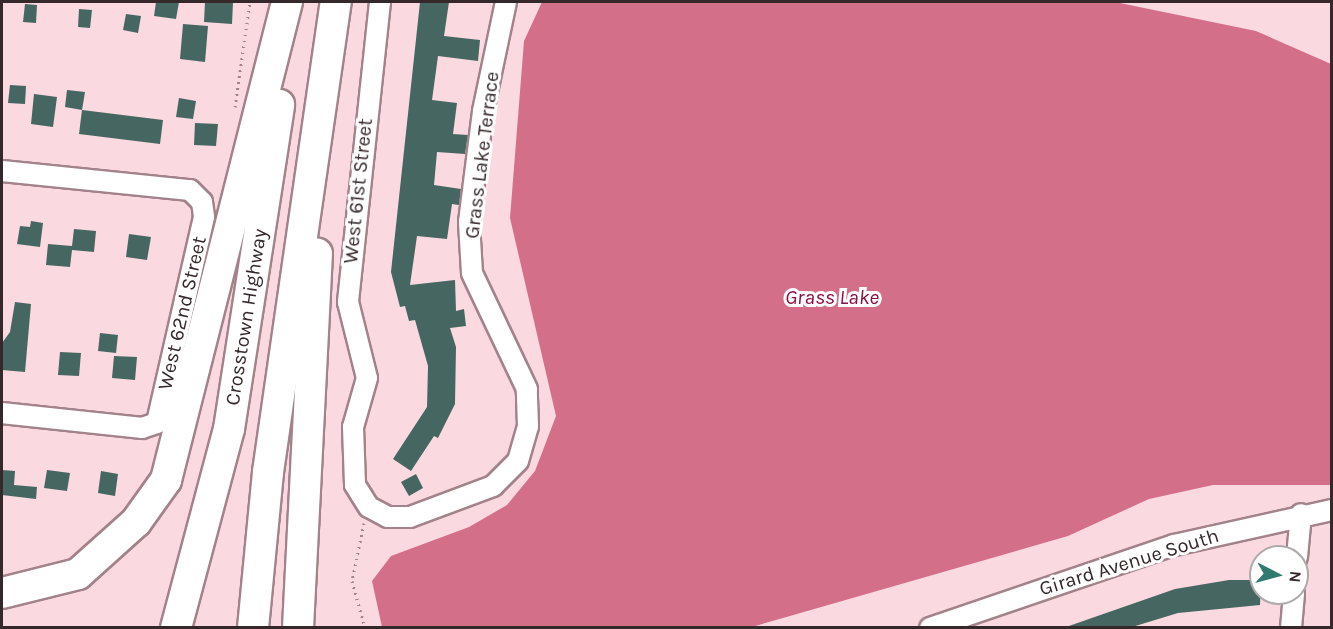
<!DOCTYPE html>
<style>
body{margin:0}
#map{position:relative;width:1333px;height:629px;overflow:hidden;background:#fbd9e0;font-family:Karla,sans-serif}
div>[style]{position:absolute}
[style*='--x']{left:calc(var(--x)*1px);top:calc(var(--y)*1px);width:calc(var(--w)*1px);rotate:calc(var(--a)*1deg)}
.water>*{inset:0;background:#d46f8a}
.building>*{inset:0;background:#466661}
.path>*{height:3px;margin-top:-1.5px;transform-origin:0;background:repeating-linear-gradient(90deg,#9d858b 0 1.5px,transparent 0 6px)}
.roads{filter:drop-shadow(2px 0 #a2838a) drop-shadow(-2px 0 #a2838a) drop-shadow(0 2px #a2838a) drop-shadow(0 -2px #a2838a)}
.minor>*{height:20px;margin:-10px;padding:0 10px;transform-origin:10px;border-radius:10px;background:#fff}
.highway>*{height:30px;margin:-15px;padding:0 15px;transform-origin:15px;border-radius:15px;background:#fff}
span{translate:-50% -50%;white-space:nowrap;text-align:center;line-height:1.15;-webkit-text-stroke:6px #fff;paint-order:stroke}
.street-label{font-size:20px;color:#35282b}
.water-label{font-size:21px;color:#8b0c42;font-style:italic}
.frame{position:absolute;inset:0;border:3px solid #35282b;pointer-events:none}
.north{position:absolute;left:1249px;top:545px;width:60px;height:60px;box-sizing:border-box;background:#fff;border:2px solid #aea9aa;border-radius:50%;rotate:96deg;font-size:16px;font-weight:700;line-height:24px;text-align:center;color:#35282b}
.north::after{content:'';display:block;margin:auto;width:21px;height:27px;background:#327970;clip-path:polygon(50% 0,100% 100%,50% 72%,0 100%)}
</style>
<div id="map">
<div class="water">
<div style="clip-path:polygon(542px 2px,1115px 2px,1256px 31px,1331px 64px,1331px 485px,1213px 485px,1149px 499px,1068px 536px,752px 627px,382px 627px,372px 581px,391px 556px,469px 527px,507px 505px,535px 471px,556px 416px,510px 218px,524px 41px)"></div>
</div>
<div class="building">
<div style="clip-path:polygon(156px 2px,179px 2px,176px 19px,154px 16px)"></div>
<div style="clip-path:polygon(205px 2px,233px 2px,232px 24px,204px 22px)"></div>
<div style="clip-path:polygon(420px 2px,449px 2px,444px 36px,480px 40px,478px 61px,438px 56px,432px 100px,457px 103px,453px 134px,468px 135px,465px 154px,437px 152px,434px 185px,461px 189px,459px 205px,452px 204px,447px 239px,417px 236px,410px 285px,455px 280px,456px 311px,464px 309px,466px 326px,450px 328px,456px 347px,455px 404px,438px 438px,434px 436px,411px 471px,393px 459px,427px 407px,428px 366px,415px 320px,409px 321px,405px 306px,400px 307px,391px 272px)"></div>
<div style="clip-path:polygon(25px 4px,37px 5px,36px 23px,23px 22px)"></div>
<div style="clip-path:polygon(79px 9px,92px 10px,90px 28px,78px 27px)"></div>
<div style="clip-path:polygon(126px 14px,141px 16px,138px 33px,123px 30px)"></div>
<div style="clip-path:polygon(183px 24px,208px 26px,205px 62px,180px 59px)"></div>
<div style="clip-path:polygon(10px 85px,26px 86px,25px 104px,8px 103px)"></div>
<div style="clip-path:polygon(67px 90px,85px 92px,82px 110px,65px 107px)"></div>
<div style="clip-path:polygon(34px 94px,57px 97px,53px 127px,31px 124px)"></div>
<div style="clip-path:polygon(179px 98px,196px 101px,193px 119px,176px 117px)"></div>
<div style="clip-path:polygon(82px 110px,163px 120px,160px 144px,79px 134px)"></div>
<div style="clip-path:polygon(195px 123px,218px 124px,216px 146px,194px 145px)"></div>
<div style="clip-path:polygon(31px 221px,43px 223px,40px 247px,17px 244px,20px 226px,30px 227px)"></div>
<div style="clip-path:polygon(74px 229px,96px 231px,94px 252px,72px 250px,70px 267px,46px 265px,48px 244px,72px 246px)"></div>
<div style="clip-path:polygon(129px 234px,151px 237px,147px 260px,126px 257px)"></div>
<div style="clip-path:polygon(15px 302px,31px 304px,25px 372px,2px 370px,2px 343px,10px 332px)"></div>
<div style="clip-path:polygon(100px 333px,118px 335px,116px 353px,98px 351px)"></div>
<div style="clip-path:polygon(60px 352px,81px 353px,79px 376px,58px 375px)"></div>
<div style="clip-path:polygon(114px 356px,137px 357px,135px 380px,112px 378px)"></div>
<div style="clip-path:polygon(2px 470px,15px 471px,14px 485px,37px 487px,36px 499px,2px 495px)"></div>
<div style="clip-path:polygon(47px 470px,70px 473px,67px 491px,44px 488px)"></div>
<div style="clip-path:polygon(101px 471px,118px 474px,115px 496px,98px 493px)"></div>
<div style="clip-path:polygon(416px 474px,423px 488px,409px 496px,401px 482px)"></div>
<div style="clip-path:polygon(1229px 580px,1261px 580px,1260px 605px,1178px 613px,1132px 627px,1066px 627px,1175px 589px)"></div>
</div>
<div class="path">
<div style="--x:235;--y:107;--w:106;--a:-81.9"></div>
<div style="--x:364;--y:523;--w:59;--a:101.7"></div>
<div style="--x:352;--y:581;--w:49;--a:74.5"></div>
</div>
<div class="roads">
<div class="minor">
<div style="--x:380;--y:2;--w:302;--a:96.1"></div>
<div style="--x:348;--y:302;--w:78;--a:76"></div>
<div style="--x:367;--y:378;--w:51;--a:105.9"></div>
<div style="--x:353;--y:427;--w:58;--a:88"></div>
<div style="--x:355;--y:485;--w:26;--a:58"></div>
<div style="--x:369;--y:507;--w:21;--a:28"></div>
<div style="--x:388;--y:517;--w:22;--a:0"></div>
<div style="--x:410;--y:517;--w:89;--a:-20.5"></div>
<div style="--x:493;--y:486;--w:35;--a:-45"></div>
<div style="--x:518;--y:461;--w:36;--a:-74"></div>
<div style="--x:528;--y:426;--w:37;--a:-92"></div>
<div style="--x:527;--y:389;--w:128;--a:-115.4"></div>
<div style="--x:472;--y:273;--w:51;--a:-93.4"></div>
<div style="--x:469;--y:222;--w:112;--a:-82.8"></div>
<div style="--x:483;--y:111;--w:111;--a:-78.1"></div>
<div style="--x:2;--y:171;--w:189;--a:5.8"></div>
<div style="--x:190;--y:190;--w:17;--a:45"></div>
<div style="--x:202;--y:202;--w:15;--a:82"></div>
<div style="--x:204;--y:217;--w:211;--a:102.9"></div>
<div style="--x:157;--y:423;--w:16;--a:162"></div>
<div style="--x:142;--y:428;--w:141;--a:-173.9"></div>
<div style="--x:1297;--y:557;--w:43;--a:-84.7"></div>
<div style="--x:930;--y:628;--w:258;--a:-18.8"></div>
<div style="--x:1174;--y:545;--w:162;--a:-12.5"></div>
<div style="--x:1291;--y:628;--w:35;--a:-85"></div>
</div>
<div class="highway">
<div style="--x:2;--y:593;--w:78;--a:-14"></div>
<div style="--x:78;--y:574;--w:78;--a:-41.9"></div>
<div style="--x:136;--y:522;--w:52;--a:-54.5"></div>
<div style="--x:166;--y:480;--w:493;--a:-75.8"></div>
<div style="--x:176;--y:628;--w:206;--a:-75.1"></div>
<div style="--x:229;--y:429;--w:328;--a:-81.2"></div>
<div style="--x:253;--y:628;--w:157;--a:-84.5"></div>
<div style="--x:268;--y:472;--w:475;--a:-81.8"></div>
<div style="--x:298;--y:628;--w:375;--a:-87.1"></div>
</div>
</div>
<div class="street-label">
<span style="left:482px;top:155px;rotate:-83deg">Grass Lake Terrace</span>
<span style="left:358px;top:191px;rotate:-84deg">West 61st Street</span>
<span style="left:182px;top:313px;rotate:-77deg">West 62nd Street</span>
<span style="left:246px;top:317px;rotate:-81deg">Crosstown Highway</span>
<span style="left:1129px;top:562px;rotate:-17deg">Girard Avenue South</span>
</div>
<div class="water-label">
<span style="left:832px;top:297px">Grass Lake</span>
</div>
<div class="frame"></div>
<div class="north">N</div>
</div>
